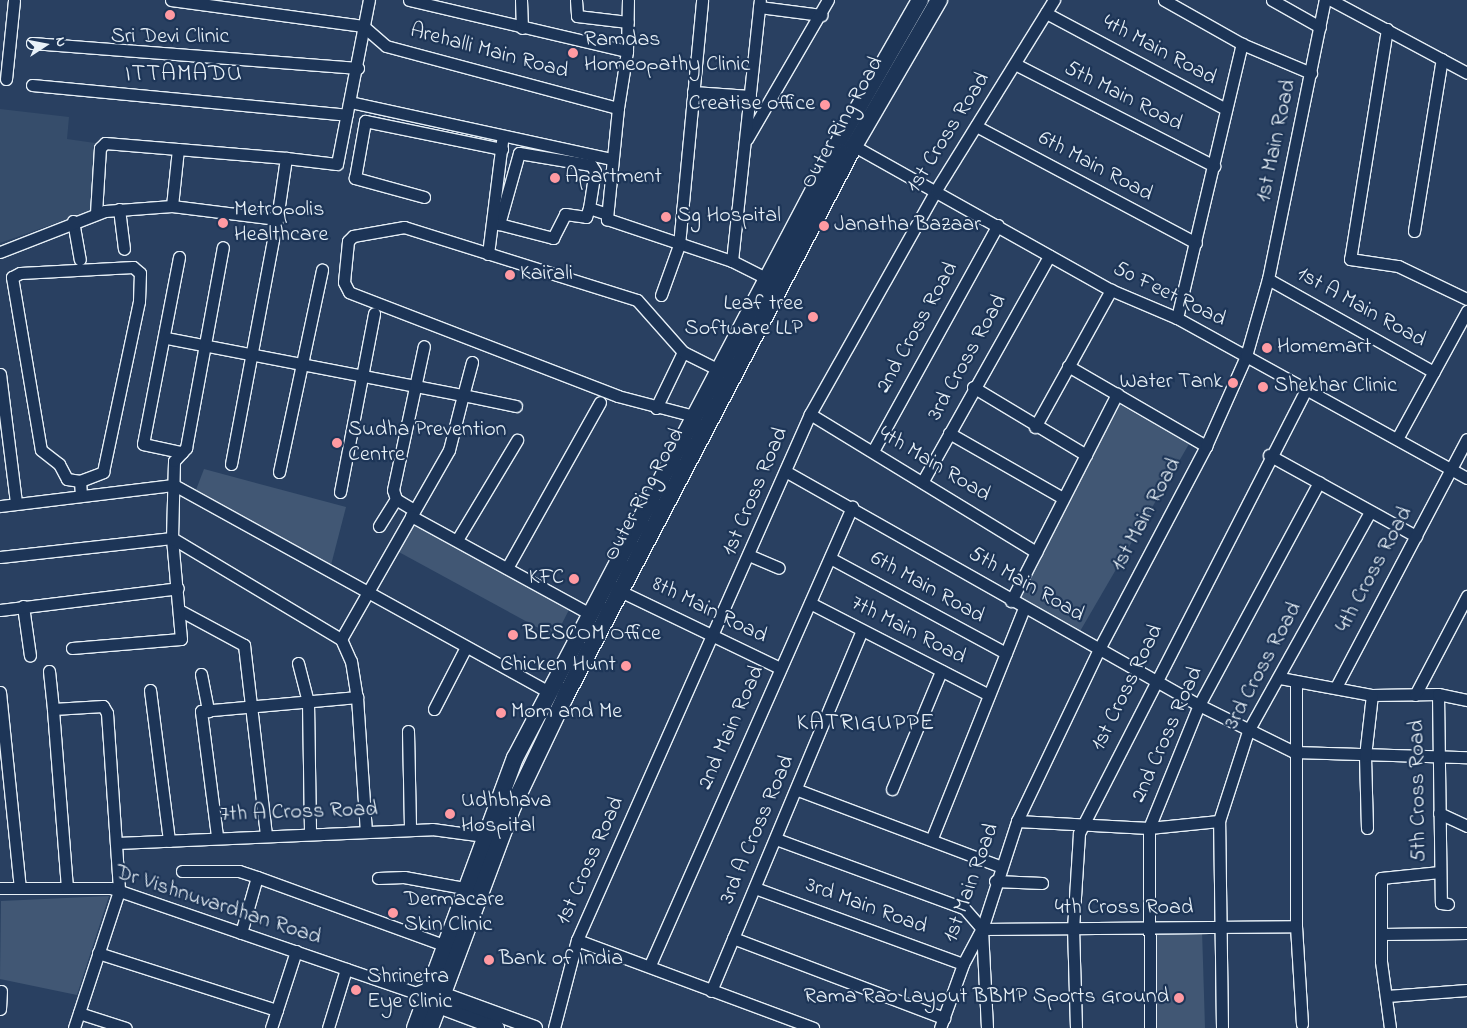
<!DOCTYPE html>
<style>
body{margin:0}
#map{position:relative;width:1467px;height:1028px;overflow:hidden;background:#294061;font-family:"Indie Flower",sans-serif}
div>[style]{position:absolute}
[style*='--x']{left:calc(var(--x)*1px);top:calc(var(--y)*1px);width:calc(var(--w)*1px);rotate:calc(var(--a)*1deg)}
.built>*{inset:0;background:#364d6b}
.green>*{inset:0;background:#415774}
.roads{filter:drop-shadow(1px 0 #e8f1f8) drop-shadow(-1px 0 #e8f1f8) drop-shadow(0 1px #e8f1f8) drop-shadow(0 -1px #e8f1f8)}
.minor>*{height:11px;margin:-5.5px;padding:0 5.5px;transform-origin:5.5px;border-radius:5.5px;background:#1d3557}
.major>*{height:14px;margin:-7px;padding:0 7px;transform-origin:7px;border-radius:7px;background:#1d3557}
.highway>*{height:16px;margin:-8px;padding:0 8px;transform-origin:8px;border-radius:8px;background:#1d3557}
.dots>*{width:14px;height:14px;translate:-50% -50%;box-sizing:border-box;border:2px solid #1d3557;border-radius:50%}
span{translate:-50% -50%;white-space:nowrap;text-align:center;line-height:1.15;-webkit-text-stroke:4.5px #1d3557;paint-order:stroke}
.poi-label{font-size:22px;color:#e8f1f8}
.left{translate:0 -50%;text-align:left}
.right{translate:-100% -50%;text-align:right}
.street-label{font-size:22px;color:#e8f1f8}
.neighbourhood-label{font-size:24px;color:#e8f1f8;letter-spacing:1px}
.north{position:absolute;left:20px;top:20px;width:50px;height:50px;-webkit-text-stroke:4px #1d3557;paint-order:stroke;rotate:79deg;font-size:14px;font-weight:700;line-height:20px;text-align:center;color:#e8f1f8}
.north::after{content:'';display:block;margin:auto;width:18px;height:22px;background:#e8f1f8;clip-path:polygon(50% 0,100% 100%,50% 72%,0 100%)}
</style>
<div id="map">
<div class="built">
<div style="clip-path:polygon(0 109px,69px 117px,67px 139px,95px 143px,93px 210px,0 243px)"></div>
</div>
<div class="green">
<div style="clip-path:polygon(1117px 403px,1189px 444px,1079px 633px,1021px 598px)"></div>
<div style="clip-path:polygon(204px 469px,346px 507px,331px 565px,196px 490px)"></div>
<div style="clip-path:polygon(414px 520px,571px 606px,555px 637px,397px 551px)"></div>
<div style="clip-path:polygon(109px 896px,77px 995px,0 979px,1px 901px)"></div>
<div style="clip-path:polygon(1202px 930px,1205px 1028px,1154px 1028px,1154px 931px)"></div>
</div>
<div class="roads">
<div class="minor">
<div style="--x:171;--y:0;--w:194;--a:7.7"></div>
<div style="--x:363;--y:26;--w:30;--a:41"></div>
<div style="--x:386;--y:46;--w:240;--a:15"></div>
<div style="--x:618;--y:108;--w:112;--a:95.7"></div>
<div style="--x:607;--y:219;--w:132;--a:18.6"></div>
<div style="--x:732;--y:261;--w:47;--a:26.6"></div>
<div style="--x:409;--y:0;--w:224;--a:13.2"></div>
<div style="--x:521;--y:0;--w:28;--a:88"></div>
<div style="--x:576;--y:0;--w:16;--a:86"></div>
<div style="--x:577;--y:16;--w:51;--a:6.7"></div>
<div style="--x:1164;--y:0;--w:90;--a:29.4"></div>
<div style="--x:1242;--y:44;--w:75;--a:22.8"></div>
<div style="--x:1272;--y:0;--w:55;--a:29.4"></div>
<div style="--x:1331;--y:0;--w:154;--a:28.2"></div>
<div style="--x:759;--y:7;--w:63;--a:7.4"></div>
<div style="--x:1046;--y:13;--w:204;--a:28.1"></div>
<div style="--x:1387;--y:29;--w:233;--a:99.1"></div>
<div style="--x:1350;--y:259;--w:49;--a:8.3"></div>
<div style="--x:1398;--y:266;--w:76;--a:25.6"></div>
<div style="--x:32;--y:43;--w:327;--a:4.4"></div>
<div style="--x:1015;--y:64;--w:224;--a:27.1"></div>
<div style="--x:6;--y:79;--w:79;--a:-84.2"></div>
<div style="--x:32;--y:85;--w:316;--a:5.4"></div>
<div style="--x:693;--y:92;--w:57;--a:4"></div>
<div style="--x:350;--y:102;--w:268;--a:12.3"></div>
<div style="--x:618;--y:108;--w:58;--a:-81"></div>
<div style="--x:627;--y:51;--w:51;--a:-88.9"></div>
<div style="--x:976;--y:126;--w:249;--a:28"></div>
<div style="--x:747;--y:139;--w:161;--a:-59.8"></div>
<div style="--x:854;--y:146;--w:295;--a:29.3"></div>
<div style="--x:1111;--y:290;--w:72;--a:23"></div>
<div style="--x:1177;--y:318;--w:331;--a:28.9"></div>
<div style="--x:424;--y:197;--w:72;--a:-164.6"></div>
<div style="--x:355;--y:178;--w:58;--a:-80"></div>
<div style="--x:365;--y:121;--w:140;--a:11.6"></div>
<div style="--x:172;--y:206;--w:57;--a:-84"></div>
<div style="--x:589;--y:208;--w:37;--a:-81"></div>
<div style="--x:595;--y:171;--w:7;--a:-124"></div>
<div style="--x:591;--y:165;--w:73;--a:-170.5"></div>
<div style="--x:519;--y:153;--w:74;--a:105.7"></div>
<div style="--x:499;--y:224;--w:56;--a:14.5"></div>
<div style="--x:553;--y:238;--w:27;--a:-63"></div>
<div style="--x:565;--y:214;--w:21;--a:8"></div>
<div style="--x:586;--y:217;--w:9;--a:-72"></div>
<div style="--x:589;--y:208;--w:16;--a:18"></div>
<div style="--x:119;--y:209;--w:40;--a:82.9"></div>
<div style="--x:96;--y:213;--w:65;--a:-86.5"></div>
<div style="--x:100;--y:148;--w:7;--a:-45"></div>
<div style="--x:105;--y:143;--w:182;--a:4.7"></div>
<div style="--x:73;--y:221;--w:39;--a:80"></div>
<div style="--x:1414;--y:231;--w:174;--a:-80.8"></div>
<div style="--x:0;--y:252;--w:113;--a:-21.3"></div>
<div style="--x:105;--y:211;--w:67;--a:-4.3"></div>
<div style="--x:172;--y:206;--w:106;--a:7.1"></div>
<div style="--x:277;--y:219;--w:62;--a:-81.6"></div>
<div style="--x:286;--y:158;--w:51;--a:6.7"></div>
<div style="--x:337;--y:164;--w:167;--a:-79"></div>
<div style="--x:488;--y:254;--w:114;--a:-82.9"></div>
<div style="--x:179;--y:257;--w:190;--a:100.9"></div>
<div style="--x:143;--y:444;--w:40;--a:12"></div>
<div style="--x:732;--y:261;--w:262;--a:-83.9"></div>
<div style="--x:1268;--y:279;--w:190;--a:29.3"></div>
<div style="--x:661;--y:295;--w:53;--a:-70.2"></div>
<div style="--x:679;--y:245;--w:246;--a:-84.6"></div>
<div style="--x:1177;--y:318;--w:282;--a:-76.7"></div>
<div style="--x:166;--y:338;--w:302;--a:10.9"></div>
<div style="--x:463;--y:395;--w:57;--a:104.3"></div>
<div style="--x:449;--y:450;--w:218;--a:119.7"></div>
<div style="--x:341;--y:639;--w:24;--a:66"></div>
<div style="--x:351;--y:661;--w:36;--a:81"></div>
<div style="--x:357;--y:697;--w:135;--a:86.2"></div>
<div style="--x:472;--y:362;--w:34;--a:105"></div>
<div style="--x:463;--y:395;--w:54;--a:11.7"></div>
<div style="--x:1068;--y:366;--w:160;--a:30.1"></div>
<div style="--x:0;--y:374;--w:130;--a:82.9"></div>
<div style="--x:973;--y:387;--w:132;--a:31"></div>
<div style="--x:656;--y:408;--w:62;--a:-64.3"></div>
<div style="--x:810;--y:414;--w:265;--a:31.4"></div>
<div style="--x:694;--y:416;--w:79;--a:-165.3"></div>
<div style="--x:618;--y:396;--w:288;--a:-158.9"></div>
<div style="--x:349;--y:292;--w:11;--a:-117"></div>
<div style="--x:344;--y:282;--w:41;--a:-84.4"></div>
<div style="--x:348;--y:241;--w:7;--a:-45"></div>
<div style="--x:353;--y:236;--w:52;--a:-10"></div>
<div style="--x:404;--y:227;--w:244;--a:17.4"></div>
<div style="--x:637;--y:300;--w:69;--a:48.5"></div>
<div style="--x:683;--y:352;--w:40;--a:26.6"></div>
<div style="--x:1035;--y:427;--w:157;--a:-61"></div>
<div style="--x:949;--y:433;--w:131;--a:29.7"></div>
<div style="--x:1398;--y:437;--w:144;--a:-61.3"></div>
<div style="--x:873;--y:451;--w:258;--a:-61.1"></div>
<div style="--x:1269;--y:455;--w:168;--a:28.9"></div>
<div style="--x:231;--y:464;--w:249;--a:-79.4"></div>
<div style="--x:785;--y:471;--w:476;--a:29.5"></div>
<div style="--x:1199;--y:705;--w:106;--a:26.3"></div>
<div style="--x:1294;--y:752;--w:173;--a:1.7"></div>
<div style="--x:279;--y:472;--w:207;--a:-78"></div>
<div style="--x:924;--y:479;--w:256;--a:-60.7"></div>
<div style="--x:80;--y:481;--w:25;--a:-21"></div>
<div style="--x:103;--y:472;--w:175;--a:-78.1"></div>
<div style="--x:139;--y:301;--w:28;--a:-88"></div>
<div style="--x:140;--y:273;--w:9;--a:-139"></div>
<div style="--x:133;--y:267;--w:113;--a:177"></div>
<div style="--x:20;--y:273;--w:9;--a:153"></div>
<div style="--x:12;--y:277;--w:175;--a:80.5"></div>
<div style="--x:41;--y:450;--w:23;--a:38"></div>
<div style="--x:59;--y:464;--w:17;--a:62"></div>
<div style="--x:67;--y:479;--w:13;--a:9"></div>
<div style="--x:80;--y:481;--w:14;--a:86"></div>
<div style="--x:340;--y:492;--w:182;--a:-79.2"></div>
<div style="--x:0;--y:506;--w:175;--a:-6.9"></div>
<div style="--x:174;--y:485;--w:428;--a:28.9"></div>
<div style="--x:414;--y:510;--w:21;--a:-149"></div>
<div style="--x:396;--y:499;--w:9;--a:-108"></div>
<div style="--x:393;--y:490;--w:147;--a:-77.9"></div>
<div style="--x:411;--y:516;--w:206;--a:28.7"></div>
<div style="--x:379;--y:526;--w:32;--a:-58"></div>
<div style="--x:457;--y:540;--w:117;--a:-59"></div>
<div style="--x:751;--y:556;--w:30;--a:23"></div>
<div style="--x:0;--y:557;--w:173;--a:-6.3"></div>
<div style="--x:172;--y:538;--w:77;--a:-88.5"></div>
<div style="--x:174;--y:461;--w:18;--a:-47"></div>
<div style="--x:186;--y:448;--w:204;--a:-79.6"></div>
<div style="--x:830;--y:558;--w:200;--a:28.4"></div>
<div style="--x:507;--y:568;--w:190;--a:-60.7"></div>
<div style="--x:620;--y:591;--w:178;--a:25.7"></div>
<div style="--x:1011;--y:601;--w:233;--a:-62.9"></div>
<div style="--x:810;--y:603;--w:201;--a:27.2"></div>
<div style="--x:23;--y:606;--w:50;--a:82"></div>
<div style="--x:0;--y:610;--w:179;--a:-7"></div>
<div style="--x:179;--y:610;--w:74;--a:28.3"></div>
<div style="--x:244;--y:645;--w:191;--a:83.4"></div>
<div style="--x:72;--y:648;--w:109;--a:-4.7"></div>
<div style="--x:181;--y:639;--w:101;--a:-95.1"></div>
<div style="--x:172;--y:538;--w:197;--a:30.9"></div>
<div style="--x:298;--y:663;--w:40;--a:75.6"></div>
<div style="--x:308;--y:702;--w:132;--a:89.1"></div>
<div style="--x:49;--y:671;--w:38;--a:84"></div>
<div style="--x:201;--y:674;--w:38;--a:79"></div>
<div style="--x:1280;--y:678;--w:94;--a:10.5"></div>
<div style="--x:1372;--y:695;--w:66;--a:-0.9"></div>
<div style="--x:1438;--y:694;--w:209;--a:89.2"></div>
<div style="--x:1441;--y:903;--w:7;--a:8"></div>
<div style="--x:1296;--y:682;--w:244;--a:90"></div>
<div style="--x:1296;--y:926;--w:98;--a:86.5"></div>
<div style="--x:1336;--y:687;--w:280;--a:-62.2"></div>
<div style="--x:150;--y:690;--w:152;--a:82.8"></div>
<div style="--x:0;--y:692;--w:197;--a:84.2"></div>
<div style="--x:1438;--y:694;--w:30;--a:12"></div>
<div style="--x:1415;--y:695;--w:112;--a:-62.3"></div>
<div style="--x:434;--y:709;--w:70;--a:-62.7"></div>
<div style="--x:408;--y:731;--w:99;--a:88.8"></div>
<div style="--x:892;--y:789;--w:128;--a:-67.4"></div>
<div style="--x:798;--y:790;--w:215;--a:20.7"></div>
<div style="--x:1439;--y:813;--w:31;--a:25"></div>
<div style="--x:1017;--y:821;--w:132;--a:3"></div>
<div style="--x:1149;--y:828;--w:70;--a:-5.7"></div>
<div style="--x:1367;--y:828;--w:72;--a:-91.6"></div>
<div style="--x:1365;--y:756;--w:61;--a:-83.5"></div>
<div style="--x:217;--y:836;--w:126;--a:-97.3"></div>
<div style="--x:201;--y:711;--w:157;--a:-5.1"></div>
<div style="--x:932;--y:838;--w:248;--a:-68.2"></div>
<div style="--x:776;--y:839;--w:200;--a:20.2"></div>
<div style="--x:964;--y:908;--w:28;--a:49"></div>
<div style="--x:117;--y:843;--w:315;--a:-2.5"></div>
<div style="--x:432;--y:829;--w:51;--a:7.8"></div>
<div style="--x:182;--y:871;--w:57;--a:0"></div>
<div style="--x:239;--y:871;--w:19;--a:18"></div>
<div style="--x:378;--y:878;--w:26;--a:-2"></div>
<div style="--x:404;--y:877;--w:61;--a:10.4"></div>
<div style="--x:995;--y:881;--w:47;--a:2.4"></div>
<div style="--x:0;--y:888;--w:111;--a:0"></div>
<div style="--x:111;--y:888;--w:325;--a:19"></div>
<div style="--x:67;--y:888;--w:180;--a:-94.5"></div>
<div style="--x:53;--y:709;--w:50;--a:-3.4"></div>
<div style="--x:103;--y:706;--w:8;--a:60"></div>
<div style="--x:107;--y:713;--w:178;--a:86.1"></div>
<div style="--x:119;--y:891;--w:144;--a:108.2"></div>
<div style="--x:755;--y:888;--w:221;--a:20.1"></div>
<div style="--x:982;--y:929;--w:314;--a:-0.5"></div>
<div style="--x:982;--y:929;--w:99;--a:87.1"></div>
<div style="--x:241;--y:933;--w:58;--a:-74.1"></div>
<div style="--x:257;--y:877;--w:199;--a:20"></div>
<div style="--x:1382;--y:934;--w:85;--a:-0.7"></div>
<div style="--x:733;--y:938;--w:226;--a:20.8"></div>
<div style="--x:577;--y:940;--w:252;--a:20.4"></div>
<div style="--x:98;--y:953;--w:188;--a:17.7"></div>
<div style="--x:650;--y:965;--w:501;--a:-66.2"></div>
<div style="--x:711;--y:991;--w:391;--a:-67.3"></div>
<div style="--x:1387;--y:996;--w:80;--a:-4.3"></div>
<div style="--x:0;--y:1009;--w:18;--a:-87"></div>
<div style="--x:79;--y:1013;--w:49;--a:17.7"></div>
<div style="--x:271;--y:1028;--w:81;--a:-72"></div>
<div style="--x:328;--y:1028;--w:62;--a:-73"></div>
<div style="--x:554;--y:1028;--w:91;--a:-75.4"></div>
<div style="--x:577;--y:940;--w:575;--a:-66.11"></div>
<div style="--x:810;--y:414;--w:257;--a:-60.6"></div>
<div style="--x:936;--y:190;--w:224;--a:-58.2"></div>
<div style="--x:940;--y:1028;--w:68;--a:-70.2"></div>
<div style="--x:963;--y:964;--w:40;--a:-62"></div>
<div style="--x:982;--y:929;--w:114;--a:-72"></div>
<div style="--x:1017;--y:821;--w:191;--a:-64.5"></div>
<div style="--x:1099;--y:649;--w:229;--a:-62.2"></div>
<div style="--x:1206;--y:446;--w:98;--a:-66"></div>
<div style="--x:1246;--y:356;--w:80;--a:-74.1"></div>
<div style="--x:1268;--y:279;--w:285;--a:-78.5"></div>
<div style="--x:1076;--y:1028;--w:99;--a:-91.7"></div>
<div style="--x:1073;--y:929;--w:96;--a:-86.4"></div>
<div style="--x:1079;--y:833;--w:499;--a:-62.9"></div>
<div style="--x:1150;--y:1028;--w:200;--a:-90.3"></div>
<div style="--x:1149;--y:828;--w:133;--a:-67.9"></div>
<div style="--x:1199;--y:705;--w:253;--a:-61.7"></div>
<div style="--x:1222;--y:1028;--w:207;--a:-90.8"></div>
<div style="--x:1219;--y:821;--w:95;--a:-72.1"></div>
<div style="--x:1248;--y:731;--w:251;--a:-60.9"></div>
<div style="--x:1390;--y:1028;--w:68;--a:-97.7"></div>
<div style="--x:1381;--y:961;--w:83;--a:-90"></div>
<div style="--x:1381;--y:878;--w:59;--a:-5.8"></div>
</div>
<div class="major">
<div style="--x:497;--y:1028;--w:77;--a:-159.4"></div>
<div style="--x:425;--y:1001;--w:10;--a:-135"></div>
<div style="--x:418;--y:994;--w:11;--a:-22"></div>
<div style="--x:428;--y:990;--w:15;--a:16"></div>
<div style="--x:442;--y:994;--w:99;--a:20.1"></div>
</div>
<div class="highway">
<div style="--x:415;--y:1028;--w:288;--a:-69.7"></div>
<div style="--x:515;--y:758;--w:700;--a:-62.26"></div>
<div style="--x:841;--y:138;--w:159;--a:-60.2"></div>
<div style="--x:430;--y:1028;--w:237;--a:-69.5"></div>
<div style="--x:513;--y:806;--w:121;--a:-64.5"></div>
<div style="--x:565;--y:697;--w:622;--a:-62.32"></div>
<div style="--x:854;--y:146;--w:169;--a:-59.8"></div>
</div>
</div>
<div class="dots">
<div style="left:170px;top:15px;background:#ff9aa2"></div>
<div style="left:573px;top:53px;background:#ff9aa2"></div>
<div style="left:825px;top:105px;background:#ff9aa2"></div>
<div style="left:555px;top:178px;background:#ff9aa2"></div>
<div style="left:666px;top:217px;background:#ff9aa2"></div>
<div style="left:223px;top:223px;background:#ff9aa2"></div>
<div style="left:824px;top:226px;background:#ff9aa2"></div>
<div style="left:510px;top:275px;background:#ff9aa2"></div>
<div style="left:813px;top:317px;background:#ff9aa2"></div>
<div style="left:1267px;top:348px;background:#ff9aa2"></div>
<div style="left:1233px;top:383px;background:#ff9aa2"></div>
<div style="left:1263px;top:387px;background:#ff9aa2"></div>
<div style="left:337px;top:443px;background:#ff9aa2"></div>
<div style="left:574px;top:579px;background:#ff9aa2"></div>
<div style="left:513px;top:635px;background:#ff9aa2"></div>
<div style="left:626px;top:666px;background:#ff9aa2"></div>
<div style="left:501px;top:713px;background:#ff9aa2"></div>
<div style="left:450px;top:814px;background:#ff9aa2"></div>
<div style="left:393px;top:913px;background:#ff9aa2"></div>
<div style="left:489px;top:960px;background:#ff9aa2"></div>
<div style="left:356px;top:990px;background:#ff9aa2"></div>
<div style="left:1179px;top:998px;background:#ff9aa2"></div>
</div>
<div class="poi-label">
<span style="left:170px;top:38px">Sri Devi Clinic</span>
<span class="left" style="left:584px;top:53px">Ramdas<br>Homeopathy Clinic</span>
<span class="right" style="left:815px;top:105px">Creatise office</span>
<span class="left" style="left:565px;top:178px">Apartment</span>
<span class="left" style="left:234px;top:223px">Metropolis<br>Healthcare</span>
<span class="left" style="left:677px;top:217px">Sg Hospital</span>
<span class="left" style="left:834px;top:226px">Janatha Bazaar</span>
<span class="left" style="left:520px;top:275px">Kairali</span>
<span class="right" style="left:803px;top:317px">Leaf tree<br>Software LLP</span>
<span class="left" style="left:1277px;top:348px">Homemart</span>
<span class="right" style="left:1223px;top:383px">Water Tank</span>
<span class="left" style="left:1274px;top:387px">Shekhar Clinic</span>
<span class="left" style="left:348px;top:443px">Sudha Prevention<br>Centre</span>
<span class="right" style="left:564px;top:579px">KFC</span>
<span class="left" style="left:523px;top:635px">BESCOM Office</span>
<span class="right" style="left:616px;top:666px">Chicken Hunt</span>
<span class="left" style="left:511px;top:713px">Mom and Me</span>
<span class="left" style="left:461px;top:814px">Udhbhava<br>Hospital</span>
<span class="left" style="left:404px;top:913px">Dermacare<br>Skin Clinic</span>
<span class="left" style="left:499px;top:960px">Bank of India</span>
<span class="left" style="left:367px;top:990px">Shrinetra<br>Eye Clinic</span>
<span class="right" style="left:1169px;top:998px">Rama Rao Layout BBMP Sports Ground</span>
</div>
<div class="street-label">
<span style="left:1159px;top:51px;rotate:28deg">4th Main Road</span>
<span style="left:489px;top:52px;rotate:15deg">Arehalli Main Road</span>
<span style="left:1123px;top:97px;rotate:27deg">5th Main Road</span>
<span style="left:843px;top:123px;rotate:-61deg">Outer Ring Road</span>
<span style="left:949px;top:133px;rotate:-58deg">1st Cross Road</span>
<span style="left:1277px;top:141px;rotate:-78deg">1st Main Road</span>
<span style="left:1095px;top:167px;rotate:28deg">6th Main Road</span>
<span style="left:1169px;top:295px;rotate:26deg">50 Feet Road</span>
<span style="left:1361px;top:308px;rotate:29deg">1st A Main Road</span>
<span style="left:918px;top:328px;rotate:-61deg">2nd Cross Road</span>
<span style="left:968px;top:358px;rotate:-61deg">3rd Cross Road</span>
<span style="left:934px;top:465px;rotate:31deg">4th Main Road</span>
<span style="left:756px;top:492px;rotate:-67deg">1st Cross Road</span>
<span style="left:645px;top:495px;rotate:-62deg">Outer Ring Road</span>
<span style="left:1147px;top:515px;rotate:-62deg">1st Main Road</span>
<span style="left:1375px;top:570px;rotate:-62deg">4th Cross Road</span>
<span style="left:1026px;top:585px;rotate:30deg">5th Main Road</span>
<span style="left:927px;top:588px;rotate:29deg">6th Main Road</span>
<span style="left:709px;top:611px;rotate:26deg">8th Main Road</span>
<span style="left:908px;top:631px;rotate:27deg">7th Main Road</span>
<span style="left:1264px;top:666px;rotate:-62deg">3rd Cross Road</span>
<span style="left:1128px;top:688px;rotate:-64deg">1st Cross Road</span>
<span style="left:732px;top:728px;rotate:-66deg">2nd Main Road</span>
<span style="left:1168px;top:735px;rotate:-66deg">2nd Cross Road</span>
<span style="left:1419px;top:791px;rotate:-91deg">5th Cross Road</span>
<span style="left:299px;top:813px;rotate:-2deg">7th A Cross Road</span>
<span style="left:758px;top:830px;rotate:-67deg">3rd A Cross Road</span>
<span style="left:591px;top:861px;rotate:-66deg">1st Cross Road</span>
<span style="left:972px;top:883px;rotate:-70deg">1st Main Road</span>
<span style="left:218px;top:906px;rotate:18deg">Dr Vishnuvardhan Road</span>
<span style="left:866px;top:907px;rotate:20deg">3rd Main Road</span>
<span style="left:1124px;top:909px">4th Cross Road</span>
</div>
<div class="neighbourhood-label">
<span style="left:184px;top:75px">ITTAMADU</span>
<span style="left:866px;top:724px">KATRIGUPPE</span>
</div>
<div class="north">N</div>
</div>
